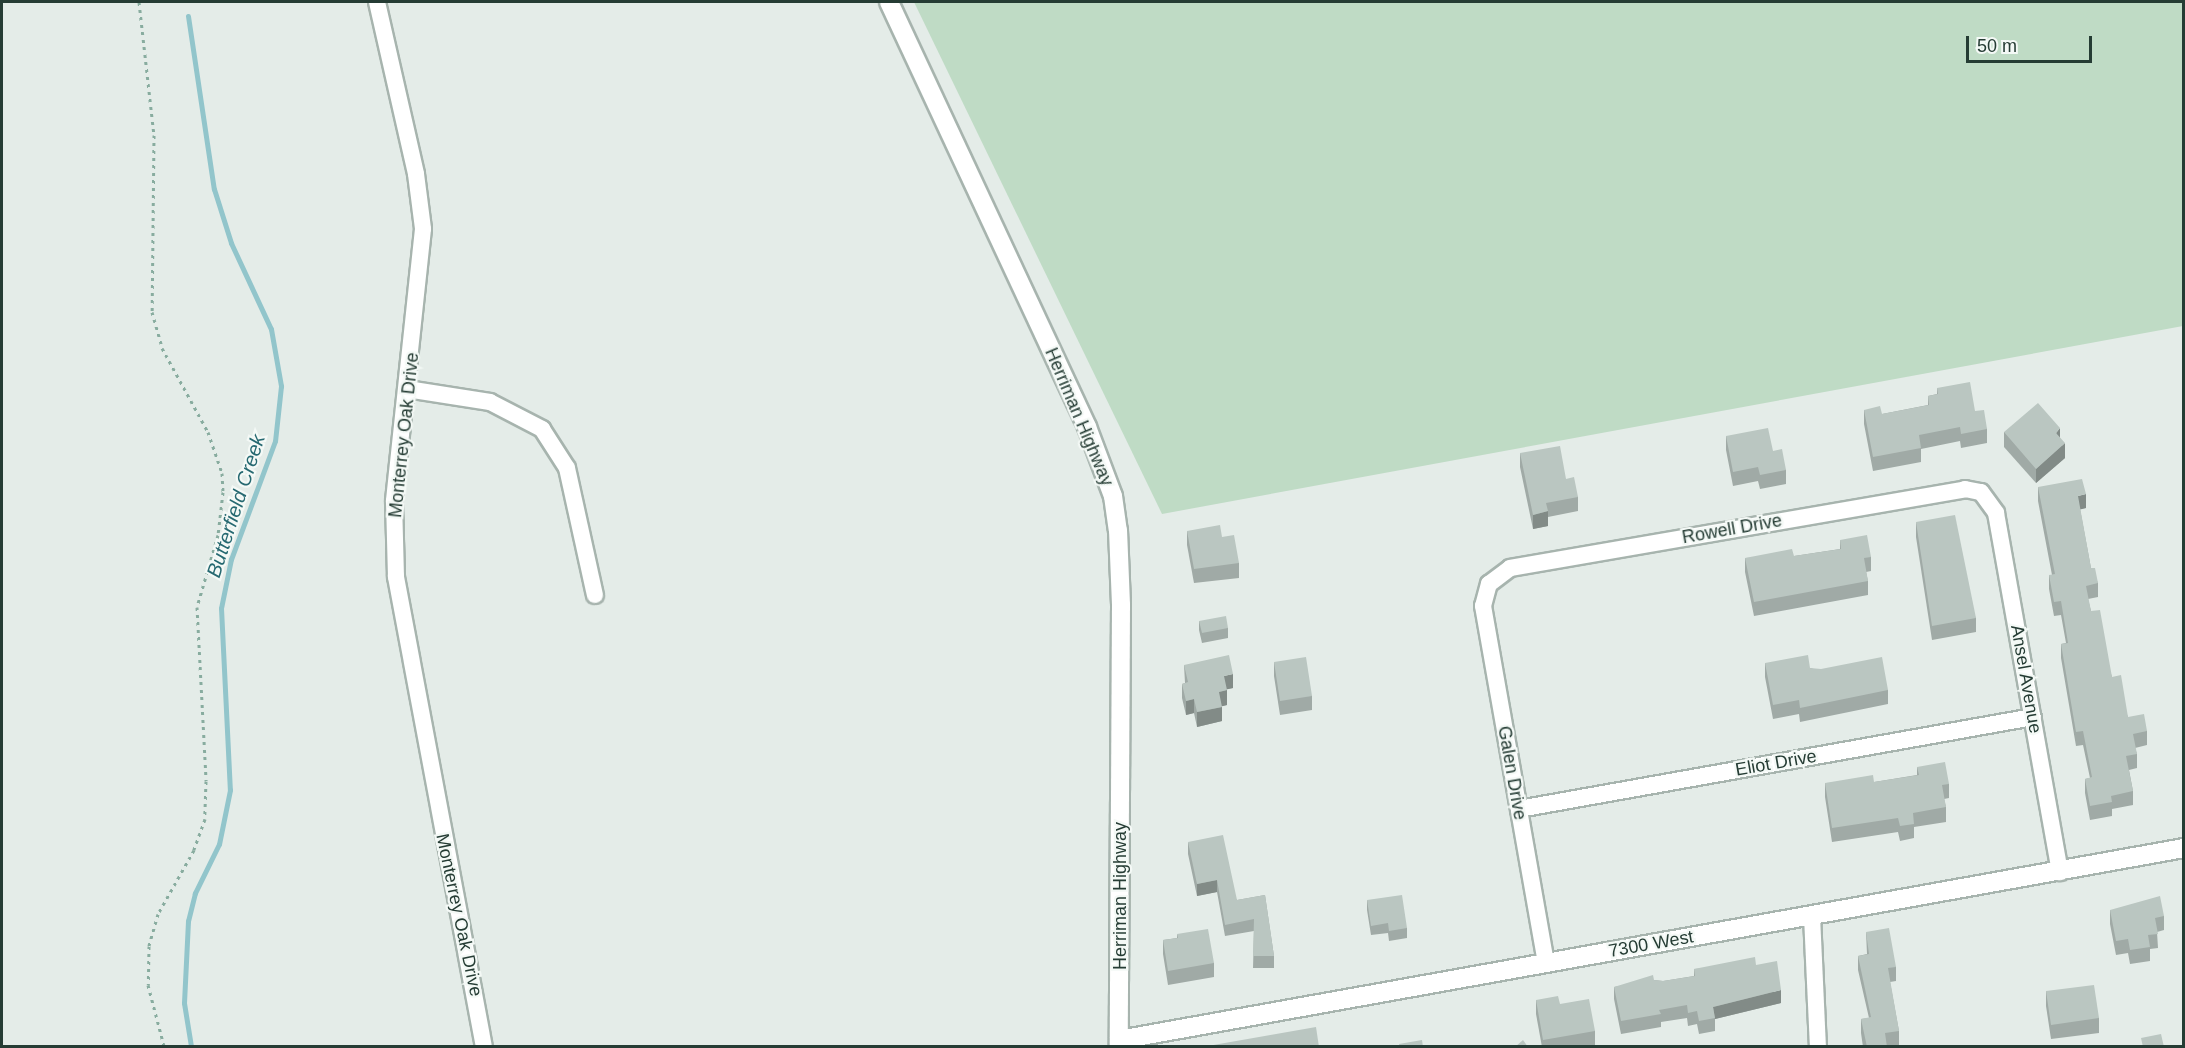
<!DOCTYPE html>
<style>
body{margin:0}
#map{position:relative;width:2185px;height:1048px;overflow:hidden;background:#e4ece8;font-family:Arial,sans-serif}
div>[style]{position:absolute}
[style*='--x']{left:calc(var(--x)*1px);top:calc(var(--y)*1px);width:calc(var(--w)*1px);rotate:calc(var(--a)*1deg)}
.green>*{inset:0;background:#bfdbc5}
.stream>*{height:5px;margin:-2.5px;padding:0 2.5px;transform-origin:2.5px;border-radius:2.5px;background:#92c5cb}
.path>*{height:3px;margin-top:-1.5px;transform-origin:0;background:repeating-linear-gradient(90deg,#88ac9f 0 3px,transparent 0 7.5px)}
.roads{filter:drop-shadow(2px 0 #a7b4ae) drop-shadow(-2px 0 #a7b4ae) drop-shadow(0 2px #a7b4ae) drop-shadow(0 -2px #a7b4ae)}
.minor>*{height:16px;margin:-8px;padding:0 8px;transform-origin:8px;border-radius:8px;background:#fff}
.tertiary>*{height:18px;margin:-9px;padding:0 9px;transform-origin:9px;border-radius:9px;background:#fff}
.secondary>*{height:18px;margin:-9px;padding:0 9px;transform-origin:9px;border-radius:9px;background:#fff}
.wall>*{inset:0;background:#a0aaa6}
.shaded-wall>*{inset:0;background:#828b87}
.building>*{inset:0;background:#bac6c1}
span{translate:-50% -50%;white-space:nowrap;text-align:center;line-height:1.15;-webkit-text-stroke:4.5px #f4f9f6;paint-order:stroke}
.street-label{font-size:18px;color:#253c34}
.water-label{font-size:20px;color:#266971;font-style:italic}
.frame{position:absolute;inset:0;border:3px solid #253c34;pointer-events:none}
.scale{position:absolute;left:1966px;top:36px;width:126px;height:27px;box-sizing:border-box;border:3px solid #253c34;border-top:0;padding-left:8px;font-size:18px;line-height:21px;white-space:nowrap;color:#253c34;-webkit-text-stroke:4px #f4f9f6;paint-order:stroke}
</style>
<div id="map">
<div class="green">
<div style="clip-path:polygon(914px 2px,2183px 2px,2183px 326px,1162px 514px)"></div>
</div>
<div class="stream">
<div style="--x:188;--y:16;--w:175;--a:81.5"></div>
<div style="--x:214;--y:189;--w:57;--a:72.5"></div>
<div style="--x:231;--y:243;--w:95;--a:65.1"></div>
<div style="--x:271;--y:329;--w:58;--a:80"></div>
<div style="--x:281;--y:386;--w:55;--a:96.2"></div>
<div style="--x:275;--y:441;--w:126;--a:110.4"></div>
<div style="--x:231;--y:559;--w:50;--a:101.5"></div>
<div style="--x:221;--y:608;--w:182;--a:87.2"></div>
<div style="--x:230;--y:790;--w:55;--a:101.5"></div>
<div style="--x:219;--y:844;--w:55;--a:116.1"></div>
<div style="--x:195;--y:893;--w:29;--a:104"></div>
<div style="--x:188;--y:921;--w:82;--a:92.8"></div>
<div style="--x:184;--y:1003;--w:44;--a:80.8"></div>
</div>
<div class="path">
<div style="--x:139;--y:2;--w:134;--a:83.6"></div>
<div style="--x:154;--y:135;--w:177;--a:90.6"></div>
<div style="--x:152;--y:312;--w:37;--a:74"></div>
<div style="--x:162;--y:348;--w:96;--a:61.3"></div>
<div style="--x:208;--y:432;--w:43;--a:71.1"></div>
<div style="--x:222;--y:473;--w:19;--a:87"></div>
<div style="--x:223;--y:492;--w:43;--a:96.6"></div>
<div style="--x:218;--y:535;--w:75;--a:106.3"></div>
<div style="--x:197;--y:607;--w:174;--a:87"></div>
<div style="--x:206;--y:781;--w:38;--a:92"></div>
<div style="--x:205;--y:819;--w:33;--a:110"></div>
<div style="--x:194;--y:850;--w:73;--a:119.4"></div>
<div style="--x:158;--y:914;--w:33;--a:106"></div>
<div style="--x:149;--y:946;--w:39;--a:91"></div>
<div style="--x:148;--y:985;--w:63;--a:75.3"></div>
</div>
<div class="roads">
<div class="minor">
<div style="--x:377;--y:2;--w:176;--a:77.2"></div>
<div style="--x:416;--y:174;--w:55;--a:82.7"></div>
<div style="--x:423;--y:229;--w:274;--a:96.1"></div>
<div style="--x:394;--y:501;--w:76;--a:88.5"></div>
<div style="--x:396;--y:577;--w:477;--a:79.4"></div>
<div style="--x:407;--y:389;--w:84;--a:8.9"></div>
<div style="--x:490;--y:402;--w:59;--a:27.4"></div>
<div style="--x:542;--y:429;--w:46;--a:57.3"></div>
<div style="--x:567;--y:468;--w:130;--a:77.6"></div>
<div style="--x:1519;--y:809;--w:522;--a:-10.15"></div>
<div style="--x:1812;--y:916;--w:130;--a:87.4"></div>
<div style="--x:1546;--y:963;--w:363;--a:-100"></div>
<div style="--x:1483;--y:606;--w:23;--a:-75"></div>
<div style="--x:1489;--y:584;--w:26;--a:-37"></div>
<div style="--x:1510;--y:568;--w:462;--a:-9.8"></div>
<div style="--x:1965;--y:489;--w:16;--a:11"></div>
<div style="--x:1981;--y:492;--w:26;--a:54"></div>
<div style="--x:1996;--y:513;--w:365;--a:79.9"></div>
</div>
<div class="tertiary">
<div style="--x:1119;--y:1040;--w:1082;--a:-10.22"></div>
</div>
<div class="secondary">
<div style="--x:889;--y:2;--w:469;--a:65"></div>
<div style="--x:1087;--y:427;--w:74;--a:69.4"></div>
<div style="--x:1113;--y:496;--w:34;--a:82"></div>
<div style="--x:1118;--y:530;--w:75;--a:87.7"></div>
<div style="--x:1121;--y:605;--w:441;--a:90.3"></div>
</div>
</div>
<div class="wall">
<div style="clip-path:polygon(1937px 388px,1975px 411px,1987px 429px,1987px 443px,1961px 448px,1960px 441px,1921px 449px,1921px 462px,1873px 471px,1864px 424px,1864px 410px,1882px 414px,1928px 405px,1928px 396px,1937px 394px)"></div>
<div style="clip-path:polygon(2004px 432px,2060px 438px,2065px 458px,2036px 483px,2004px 447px)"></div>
<div style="clip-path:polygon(1726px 436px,1773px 451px,1786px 470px,1786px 484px,1760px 489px,1758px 481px,1733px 486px,1726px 450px)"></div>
<div style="clip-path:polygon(1520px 453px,1566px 479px,1578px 497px,1578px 511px,1548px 517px,1548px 526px,1533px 529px,1520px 467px)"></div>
<div style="clip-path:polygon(2038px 487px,2086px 508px,2080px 509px,2091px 568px,2098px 583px,2098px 597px,2088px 599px,2091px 611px,2112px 677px,2128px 717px,2147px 731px,2147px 745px,2135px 748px,2137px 754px,2137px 768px,2129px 770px,2133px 791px,2133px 805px,2112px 809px,2112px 816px,2090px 820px,2085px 793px,2085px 779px,2090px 778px,2083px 745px,2076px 746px,2061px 658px,2061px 644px,2066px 643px,2061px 615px,2054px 616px,2049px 589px,2049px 575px,2052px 575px,2038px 501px)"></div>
<div style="clip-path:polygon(1916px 522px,1976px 618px,1976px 632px,1932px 640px,1916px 537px)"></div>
<div style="clip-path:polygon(1187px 531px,1239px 563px,1239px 578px,1194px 583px,1187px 545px)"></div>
<div style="clip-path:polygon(1840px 540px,1871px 557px,1871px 571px,1866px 572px,1868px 581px,1868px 595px,1754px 616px,1745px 572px,1745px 558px,1794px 556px,1840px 549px)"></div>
<div style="clip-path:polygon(1199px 621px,1228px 628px,1228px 638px,1202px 643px,1199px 630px)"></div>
<div style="clip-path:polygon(1274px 662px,1312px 696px,1312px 710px,1280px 715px,1274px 676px)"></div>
<div style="clip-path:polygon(1765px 663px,1810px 668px,1888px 690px,1888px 704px,1800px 722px,1799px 714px,1773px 719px,1765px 677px)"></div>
<div style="clip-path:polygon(1184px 665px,1233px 688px,1227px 689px,1227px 705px,1222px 706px,1222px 721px,1197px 727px,1194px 713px,1186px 715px,1182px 698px,1182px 684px,1185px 683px)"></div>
<div style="clip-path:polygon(1917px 767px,1949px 784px,1949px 798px,1944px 799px,1946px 807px,1946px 822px,1914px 827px,1914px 838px,1900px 841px,1898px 832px,1832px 842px,1825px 797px,1825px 783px,1874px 782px,1917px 775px)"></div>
<div style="clip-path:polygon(1188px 842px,1237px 900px,1265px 895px,1274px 956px,1274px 968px,1253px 968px,1254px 931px,1225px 936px,1217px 892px,1197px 896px,1188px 854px)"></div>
<div style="clip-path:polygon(1367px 900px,1407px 928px,1407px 938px,1389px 941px,1388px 933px,1371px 935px,1367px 910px)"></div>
<div style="clip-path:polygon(2110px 910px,2164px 916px,2164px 930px,2157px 932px,2158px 948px,2150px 949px,2150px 961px,2130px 964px,2128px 953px,2116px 955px,2110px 924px)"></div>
<div style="clip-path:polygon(1866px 932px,1896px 967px,1896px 981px,1890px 982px,1899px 1031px,1899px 1045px,1890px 1047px,1863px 1047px,1861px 1033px,1861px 1019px,1869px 1018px,1858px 970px,1858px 956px,1867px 954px)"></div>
<div style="clip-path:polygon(1177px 934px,1214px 963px,1214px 977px,1168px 985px,1163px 954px,1163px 940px,1177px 938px)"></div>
<div style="clip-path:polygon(1756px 965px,1781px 1003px,1715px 1019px,1715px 1031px,1699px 1034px,1697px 1024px,1688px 1026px,1687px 1018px,1661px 1022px,1661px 1027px,1621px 1034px,1614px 999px,1614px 987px,1654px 980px,1663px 981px,1694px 976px,1694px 969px)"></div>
<div style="clip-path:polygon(2046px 991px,2099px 1018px,2099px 1033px,2051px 1039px,2046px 1006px)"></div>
<div style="clip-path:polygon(1536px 1000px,1560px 1004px,1595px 1031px,1595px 1045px,1584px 1047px,1542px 1047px,1536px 1014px)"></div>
</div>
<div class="shaded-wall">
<div style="clip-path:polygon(2060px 428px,2060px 443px,2056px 433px)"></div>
<div style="clip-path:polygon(2065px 443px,2065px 458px,2036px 483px,2036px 469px)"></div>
<div style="clip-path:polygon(2086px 494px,2086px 508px,2078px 510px,2078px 496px)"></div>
<div style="clip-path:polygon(1548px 511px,1548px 526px,1533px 529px,1533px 515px)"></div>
<div style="clip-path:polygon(1233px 674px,1233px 688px,1224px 690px,1224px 676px)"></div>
<div style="clip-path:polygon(1227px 690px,1227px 705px,1219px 707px,1219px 692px)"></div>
<div style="clip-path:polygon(1194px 699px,1194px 713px,1186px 715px,1186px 701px)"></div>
<div style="clip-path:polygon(1222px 707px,1222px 721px,1197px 727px,1197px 712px)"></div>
<div style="clip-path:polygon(1217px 880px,1217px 892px,1197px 896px,1197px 884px)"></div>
<div style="clip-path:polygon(1781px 990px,1781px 1003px,1715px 1019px,1713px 1007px)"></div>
</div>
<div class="building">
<div style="clip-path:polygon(1970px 382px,1975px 411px,1984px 410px,1987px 429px,1961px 434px,1960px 427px,1919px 435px,1921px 448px,1873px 457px,1864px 410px,1880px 406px,1882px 414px,1929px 405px,1928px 396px,1938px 394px,1937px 388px)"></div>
<div style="clip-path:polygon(2038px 403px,2060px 428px,2056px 433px,2065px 443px,2036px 469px,2004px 432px)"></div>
<div style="clip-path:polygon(1768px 428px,1773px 451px,1782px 449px,1786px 470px,1760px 475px,1758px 467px,1733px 472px,1726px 436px)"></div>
<div style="clip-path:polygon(1560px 446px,1566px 479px,1574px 477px,1578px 497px,1546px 503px,1548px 511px,1533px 515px,1520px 453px)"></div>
<div style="clip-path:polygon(2082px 479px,2086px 494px,2078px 496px,2091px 568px,2095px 568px,2098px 583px,2086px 586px,2091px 611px,2100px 610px,2112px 677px,2121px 675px,2128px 717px,2144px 714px,2147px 731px,2133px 734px,2137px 754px,2126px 756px,2133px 791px,2111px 796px,2112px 802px,2090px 806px,2085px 779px,2092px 777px,2083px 731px,2076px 732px,2061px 644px,2068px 643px,2061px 601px,2054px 602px,2049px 575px,2055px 574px,2038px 487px)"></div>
<div style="clip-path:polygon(1955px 515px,1976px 618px,1932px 626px,1916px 522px)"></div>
<div style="clip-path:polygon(1220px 525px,1222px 537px,1234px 535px,1239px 563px,1194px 569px,1187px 531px)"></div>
<div style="clip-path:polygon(1867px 535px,1871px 557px,1864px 558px,1868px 581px,1754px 602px,1745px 558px,1792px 549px,1794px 556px,1841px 549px,1840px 540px)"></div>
<div style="clip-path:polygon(1226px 616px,1228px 628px,1202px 633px,1199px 621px)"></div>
<div style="clip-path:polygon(1229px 655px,1233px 674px,1224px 676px,1227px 690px,1219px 692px,1222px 707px,1197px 712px,1194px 699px,1186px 701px,1182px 684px,1188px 682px,1184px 665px)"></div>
<div style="clip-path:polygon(1808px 655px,1810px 668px,1821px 669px,1882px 657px,1888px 690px,1800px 708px,1799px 700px,1773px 705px,1765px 663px)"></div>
<div style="clip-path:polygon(1306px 657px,1312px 696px,1280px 701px,1274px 662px)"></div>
<div style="clip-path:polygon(1945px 762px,1949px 784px,1942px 785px,1946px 807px,1913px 813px,1914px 824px,1900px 826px,1898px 818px,1832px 828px,1825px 783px,1873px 775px,1874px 782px,1919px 775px,1917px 767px)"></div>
<div style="clip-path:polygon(1223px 835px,1237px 900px,1265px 895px,1274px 956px,1253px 956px,1254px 919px,1225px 925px,1217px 880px,1197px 884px,1188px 842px)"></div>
<div style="clip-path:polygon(1402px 895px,1407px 928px,1389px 931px,1388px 923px,1371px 926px,1367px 900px)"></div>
<div style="clip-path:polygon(2160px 896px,2164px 916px,2155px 918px,2158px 934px,2148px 935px,2150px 947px,2130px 950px,2128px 939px,2116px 941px,2110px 910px)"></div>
<div style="clip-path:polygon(1889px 928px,1896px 967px,1888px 968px,1899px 1031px,1885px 1033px,1887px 1047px,1867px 1047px,1861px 1019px,1871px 1017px,1858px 956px,1869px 954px,1866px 932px)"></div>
<div style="clip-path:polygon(1208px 929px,1214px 963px,1168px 971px,1163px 940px,1178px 938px,1177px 934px)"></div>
<div style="clip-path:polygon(1755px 957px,1756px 965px,1777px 961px,1781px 990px,1713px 1007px,1715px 1018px,1699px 1021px,1697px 1011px,1688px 1013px,1687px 1005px,1659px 1010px,1661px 1014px,1621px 1021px,1614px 987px,1653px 975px,1654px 980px,1663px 981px,1695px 976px,1694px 969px)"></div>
<div style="clip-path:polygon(2094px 985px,2099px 1018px,2051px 1025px,2046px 991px)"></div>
<div style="clip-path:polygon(1558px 996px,1560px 1004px,1589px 999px,1595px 1031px,1543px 1040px,1536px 1000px)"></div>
<div style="clip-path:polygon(1316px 1027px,1319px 1047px,1202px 1047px)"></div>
<div style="clip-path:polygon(2161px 1034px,2164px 1047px,2143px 1047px,2141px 1038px)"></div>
<div style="clip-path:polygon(1422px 1040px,1423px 1047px,1400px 1047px,1399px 1044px)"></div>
<div style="clip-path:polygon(1523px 1040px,1528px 1047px,1515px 1047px)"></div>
</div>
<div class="street-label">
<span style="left:1079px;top:417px;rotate:67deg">Herriman Highway</span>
<span style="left:404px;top:435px;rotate:-84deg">Monterrey Oak Drive</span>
<span style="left:1732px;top:529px;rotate:-10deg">Rowell Drive</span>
<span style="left:2026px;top:679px;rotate:80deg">Ansel Avenue</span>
<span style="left:1776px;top:763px;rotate:-10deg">Eliot Drive</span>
<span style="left:1512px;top:773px;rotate:80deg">Galen Drive</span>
<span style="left:1120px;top:896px;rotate:-90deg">Herriman Highway</span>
<span style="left:459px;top:915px;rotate:78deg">Monterrey Oak Drive</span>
<span style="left:1651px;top:944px;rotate:-10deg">7300 West</span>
</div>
<div class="water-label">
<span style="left:236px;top:506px;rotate:-72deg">Butterfield Creek</span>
</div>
<div class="frame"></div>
<div class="scale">50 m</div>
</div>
